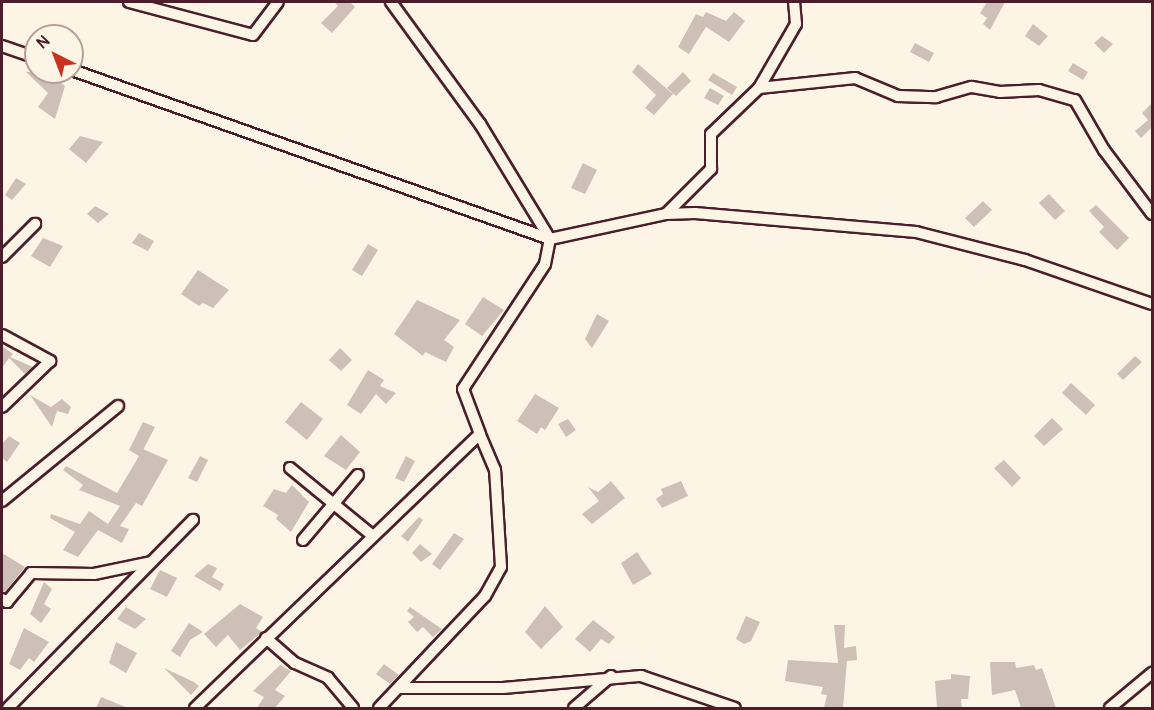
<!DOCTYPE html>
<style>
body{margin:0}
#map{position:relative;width:1154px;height:710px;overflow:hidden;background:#fcf5e5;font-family:Pangolin,sans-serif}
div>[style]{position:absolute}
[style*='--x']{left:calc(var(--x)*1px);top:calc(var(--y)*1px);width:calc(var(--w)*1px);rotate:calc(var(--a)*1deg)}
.building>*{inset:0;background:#cfc0b7}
.roads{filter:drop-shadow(2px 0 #4a1f2b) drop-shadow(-2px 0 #4a1f2b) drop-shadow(0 2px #4a1f2b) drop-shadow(0 -2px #4a1f2b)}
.minor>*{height:10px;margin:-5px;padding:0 5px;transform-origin:5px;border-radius:5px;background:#fcf5e5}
span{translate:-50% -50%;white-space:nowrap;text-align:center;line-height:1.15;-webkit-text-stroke:5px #fcf5e5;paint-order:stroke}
.frame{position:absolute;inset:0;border:3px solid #4a1f2b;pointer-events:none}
.north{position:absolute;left:24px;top:24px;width:60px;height:60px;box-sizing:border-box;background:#fcf5e5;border:2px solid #b59f9b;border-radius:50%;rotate:318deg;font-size:16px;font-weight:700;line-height:24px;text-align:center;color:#4a1f2b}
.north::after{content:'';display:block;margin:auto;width:21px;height:27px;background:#c8321e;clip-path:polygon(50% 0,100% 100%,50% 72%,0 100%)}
</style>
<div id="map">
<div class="building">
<div style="clip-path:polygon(334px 2px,350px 2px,355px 7px,332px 33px,321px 23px,338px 6px)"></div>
<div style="clip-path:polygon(987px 2px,1005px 2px,990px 30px,983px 24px,987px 18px,980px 13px)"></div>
<div style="clip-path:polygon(706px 12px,726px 21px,734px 12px,745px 21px,729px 42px,706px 27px,689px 54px,678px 47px,696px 14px,703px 17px)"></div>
<div style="clip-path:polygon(1033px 24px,1048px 36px,1039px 46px,1025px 36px)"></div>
<div style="clip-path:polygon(1102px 36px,1113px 44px,1104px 53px,1094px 43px)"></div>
<div style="clip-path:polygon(915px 43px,934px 53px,929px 62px,910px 52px)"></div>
<div style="clip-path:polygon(1073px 63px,1088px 72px,1083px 80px,1068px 71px)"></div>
<div style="clip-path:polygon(638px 64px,673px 94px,654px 115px,645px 108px,656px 95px,632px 72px)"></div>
<div style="clip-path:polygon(26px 72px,48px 72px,65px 86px,55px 119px,38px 107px,48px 93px)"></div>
<div style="clip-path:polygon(683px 72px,691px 81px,676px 96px,667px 88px)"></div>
<div style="clip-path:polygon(713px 73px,737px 87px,732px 95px,708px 80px)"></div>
<div style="clip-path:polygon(710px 88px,724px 96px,718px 105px,704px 98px)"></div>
<div style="clip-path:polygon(1152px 103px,1152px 127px,1141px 138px,1135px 131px,1148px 120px,1142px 113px)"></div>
<div style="clip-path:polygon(80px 136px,103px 142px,86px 163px,69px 149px)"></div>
<div style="clip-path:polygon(583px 163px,597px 170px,585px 194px,571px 188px)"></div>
<div style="clip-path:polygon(16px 178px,26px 184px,12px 200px,5px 195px)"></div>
<div style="clip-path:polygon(1049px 194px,1065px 211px,1055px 220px,1039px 203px)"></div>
<div style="clip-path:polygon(983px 201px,992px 210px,974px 227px,965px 218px)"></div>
<div style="clip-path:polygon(1096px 205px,1129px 238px,1117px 250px,1099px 232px,1104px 227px,1089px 211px)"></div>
<div style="clip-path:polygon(95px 206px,109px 214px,98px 223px,87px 214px)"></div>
<div style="clip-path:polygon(139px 233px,154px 241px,148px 251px,132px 243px)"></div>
<div style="clip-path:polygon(43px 238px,63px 246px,50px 267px,31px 256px)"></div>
<div style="clip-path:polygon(368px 244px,378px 250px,362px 276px,352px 270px)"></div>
<div style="clip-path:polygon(198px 270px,229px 290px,213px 308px,203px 303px,199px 306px,181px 294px)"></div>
<div style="clip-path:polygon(483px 297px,504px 310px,482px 336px,465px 324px)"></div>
<div style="clip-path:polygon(417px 300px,460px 320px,444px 340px,454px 347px,446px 362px,425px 352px,423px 356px,394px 334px)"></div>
<div style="clip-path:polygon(597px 314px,609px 321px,592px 348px,585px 339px)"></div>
<div style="clip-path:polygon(2px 346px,13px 354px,10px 357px,33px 367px,25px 374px,9px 358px,2px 368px)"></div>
<div style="clip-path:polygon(340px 348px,352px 360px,341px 371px,329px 360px)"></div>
<div style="clip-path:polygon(1135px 356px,1142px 362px,1123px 380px,1117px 374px)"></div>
<div style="clip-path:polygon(368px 370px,384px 380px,380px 386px,396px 393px,386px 404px,376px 394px,361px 414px,347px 405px)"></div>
<div style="clip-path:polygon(1071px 383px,1095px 405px,1086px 415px,1062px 393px)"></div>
<div style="clip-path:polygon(535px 394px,559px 408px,545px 430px,541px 427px,537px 434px,517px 421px)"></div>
<div style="clip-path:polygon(30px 395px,51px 407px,62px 399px,71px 407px,68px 414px,57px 411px,52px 427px)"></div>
<div style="clip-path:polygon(301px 402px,323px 419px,307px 440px,285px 422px)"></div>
<div style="clip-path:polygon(1052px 418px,1063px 429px,1044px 446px,1034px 436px)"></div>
<div style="clip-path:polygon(568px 419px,576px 430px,566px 437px,558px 424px)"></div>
<div style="clip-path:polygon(143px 422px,155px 427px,141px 454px,143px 449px,168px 460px,142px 506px,136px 503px,120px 526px,129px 529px,122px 543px,98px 530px,78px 557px,63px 550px,75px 532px,50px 518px,51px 514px,80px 524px,89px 511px,108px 524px,120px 506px,79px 490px,83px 485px,63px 470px,66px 466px,117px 493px,139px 456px,129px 450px)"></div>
<div style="clip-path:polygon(341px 435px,360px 452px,346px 470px,324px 456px)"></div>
<div style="clip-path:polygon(9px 436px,20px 443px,7px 462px,2px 458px,2px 444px)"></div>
<div style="clip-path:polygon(200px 456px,208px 460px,197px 482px,188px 478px)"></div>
<div style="clip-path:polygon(406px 456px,415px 461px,404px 482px,395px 478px)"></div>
<div style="clip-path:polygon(1004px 460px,1021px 478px,1012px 487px,994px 468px)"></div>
<div style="clip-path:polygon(611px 481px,625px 498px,592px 524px,582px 514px,599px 501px,588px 487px,598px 492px)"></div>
<div style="clip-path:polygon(681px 481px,688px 496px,662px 508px,656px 499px,663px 494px,661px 489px)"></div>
<div style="clip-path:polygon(292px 485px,309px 502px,291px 532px,276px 519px,278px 515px,263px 506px,274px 489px,286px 493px)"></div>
<div style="clip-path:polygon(419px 517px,423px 520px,408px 542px,401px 536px)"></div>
<div style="clip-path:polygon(454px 533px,464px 539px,440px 570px,432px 564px)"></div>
<div style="clip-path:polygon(420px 544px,432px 554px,421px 562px,412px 553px)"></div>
<div style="clip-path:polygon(637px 552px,652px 574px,633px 585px,621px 563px)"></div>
<div style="clip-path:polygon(2px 553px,25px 567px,5px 592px,2px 591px)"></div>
<div style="clip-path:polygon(208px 564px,217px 568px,212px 577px,224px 584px,220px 591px,194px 576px)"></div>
<div style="clip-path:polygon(160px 570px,177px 578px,167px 597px,150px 589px)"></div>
<div style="clip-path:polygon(44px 582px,52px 589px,44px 604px,51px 609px,41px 623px,30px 614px)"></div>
<div style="clip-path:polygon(240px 604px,263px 617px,256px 628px,262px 632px,240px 650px,228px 635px,216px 647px,204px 634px)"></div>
<div style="clip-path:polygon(545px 606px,563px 627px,541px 649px,525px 632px)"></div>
<div style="clip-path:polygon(126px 607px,146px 619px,135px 629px,117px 619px)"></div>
<div style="clip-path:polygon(410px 607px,430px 621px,442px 629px,433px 637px,423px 627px,417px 632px,408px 622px,414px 617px,407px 611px)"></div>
<div style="clip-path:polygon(746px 616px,760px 622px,751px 641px,744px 644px,736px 639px)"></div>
<div style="clip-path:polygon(593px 620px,615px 637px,609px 644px,601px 639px,590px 652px,575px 639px)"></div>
<div style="clip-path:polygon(189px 623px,203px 632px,190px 640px,180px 657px,171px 651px)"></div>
<div style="clip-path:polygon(834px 625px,845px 625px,844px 648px,856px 646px,857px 660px,847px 661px,843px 708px,824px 708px,827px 695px,821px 694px,823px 687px,785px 681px,788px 660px,838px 663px)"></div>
<div style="clip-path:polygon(24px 628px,49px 642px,34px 662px,29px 658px,20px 670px,9px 664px)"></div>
<div style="clip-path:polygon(116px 642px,137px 653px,126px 673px,109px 663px)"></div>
<div style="clip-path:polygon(990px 662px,1015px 662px,1016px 668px,1034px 665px,1036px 670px,1042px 668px,1056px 708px,1021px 708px,1015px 690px,992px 695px)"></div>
<div style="clip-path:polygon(384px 664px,399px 675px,390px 684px,376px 674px)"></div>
<div style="clip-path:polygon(280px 665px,291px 671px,275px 690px,285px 696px,275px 708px,257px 708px,264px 697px,253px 691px)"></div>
<div style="clip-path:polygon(164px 668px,194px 682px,199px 686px,191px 695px)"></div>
<div style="clip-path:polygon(951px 674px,970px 676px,968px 699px,961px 699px,962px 708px,937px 708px,935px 681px,951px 679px)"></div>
<div style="clip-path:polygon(101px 697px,128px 708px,96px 708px)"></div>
</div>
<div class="roads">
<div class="minor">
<div style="--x:129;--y:2;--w:128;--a:14.9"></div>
<div style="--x:253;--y:35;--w:41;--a:-52.9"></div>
<div style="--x:2;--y:46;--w:36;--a:19"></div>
<div style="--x:72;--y:70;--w:507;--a:19.47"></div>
<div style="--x:550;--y:239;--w:119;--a:-12.2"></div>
<div style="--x:666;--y:214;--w:29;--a:-2"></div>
<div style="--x:695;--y:213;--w:222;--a:4.9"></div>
<div style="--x:916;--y:232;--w:113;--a:14.4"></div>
<div style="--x:1025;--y:260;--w:134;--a:19.1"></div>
<div style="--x:759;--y:88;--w:97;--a:-5.9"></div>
<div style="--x:855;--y:78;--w:47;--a:22.7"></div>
<div style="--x:898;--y:96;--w:38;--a:2"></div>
<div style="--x:936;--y:97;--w:37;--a:-16"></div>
<div style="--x:972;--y:87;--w:28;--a:10"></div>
<div style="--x:1000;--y:92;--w:39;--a:-3"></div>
<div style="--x:1039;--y:90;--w:37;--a:16"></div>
<div style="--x:1075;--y:100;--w:58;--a:59.9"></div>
<div style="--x:1104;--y:150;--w:80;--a:53.1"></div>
<div style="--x:666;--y:214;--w:64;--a:-45"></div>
<div style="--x:711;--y:169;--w:35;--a:-90"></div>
<div style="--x:711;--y:134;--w:66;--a:-43.8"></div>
<div style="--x:759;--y:88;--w:74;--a:-60"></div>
<div style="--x:796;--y:24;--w:22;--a:-95"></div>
<div style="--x:2;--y:257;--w:47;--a:-45"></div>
<div style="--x:2;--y:335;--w:55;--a:28.4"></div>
<div style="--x:50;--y:361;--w:66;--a:136.2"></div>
<div style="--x:290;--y:468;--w:107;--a:39.3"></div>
<div style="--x:2;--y:501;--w:150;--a:-39.3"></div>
<div style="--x:303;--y:540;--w:85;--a:-49.8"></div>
<div style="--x:2;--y:599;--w:6;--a:31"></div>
<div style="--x:7;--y:602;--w:38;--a:-50"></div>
<div style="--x:31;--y:573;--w:63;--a:0.9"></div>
<div style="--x:94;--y:574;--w:58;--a:-11.9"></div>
<div style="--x:266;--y:638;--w:38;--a:41"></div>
<div style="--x:295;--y:663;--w:36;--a:24"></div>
<div style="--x:328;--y:678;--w:39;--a:50"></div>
<div style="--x:400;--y:688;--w:103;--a:0"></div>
<div style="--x:503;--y:688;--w:139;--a:-5"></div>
<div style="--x:641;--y:676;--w:99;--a:18.8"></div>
<div style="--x:8;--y:708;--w:264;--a:-45.5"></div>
<div style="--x:195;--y:708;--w:395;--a:-43.9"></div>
<div style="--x:480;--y:434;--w:48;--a:-110.7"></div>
<div style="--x:463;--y:389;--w:149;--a:-56.7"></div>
<div style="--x:545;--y:264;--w:25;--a:-79"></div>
<div style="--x:550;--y:239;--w:135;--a:-121.3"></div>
<div style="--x:480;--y:124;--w:151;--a:-126.1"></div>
<div style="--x:379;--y:708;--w:154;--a:-46.6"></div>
<div style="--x:485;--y:596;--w:33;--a:-61"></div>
<div style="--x:501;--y:567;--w:97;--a:-93.5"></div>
<div style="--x:495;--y:470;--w:39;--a:-113"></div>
<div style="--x:574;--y:708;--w:49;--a:-40.9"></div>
<div style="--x:1110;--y:708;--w:55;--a:-39.8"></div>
</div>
</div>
<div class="frame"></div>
<div class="north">N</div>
</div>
